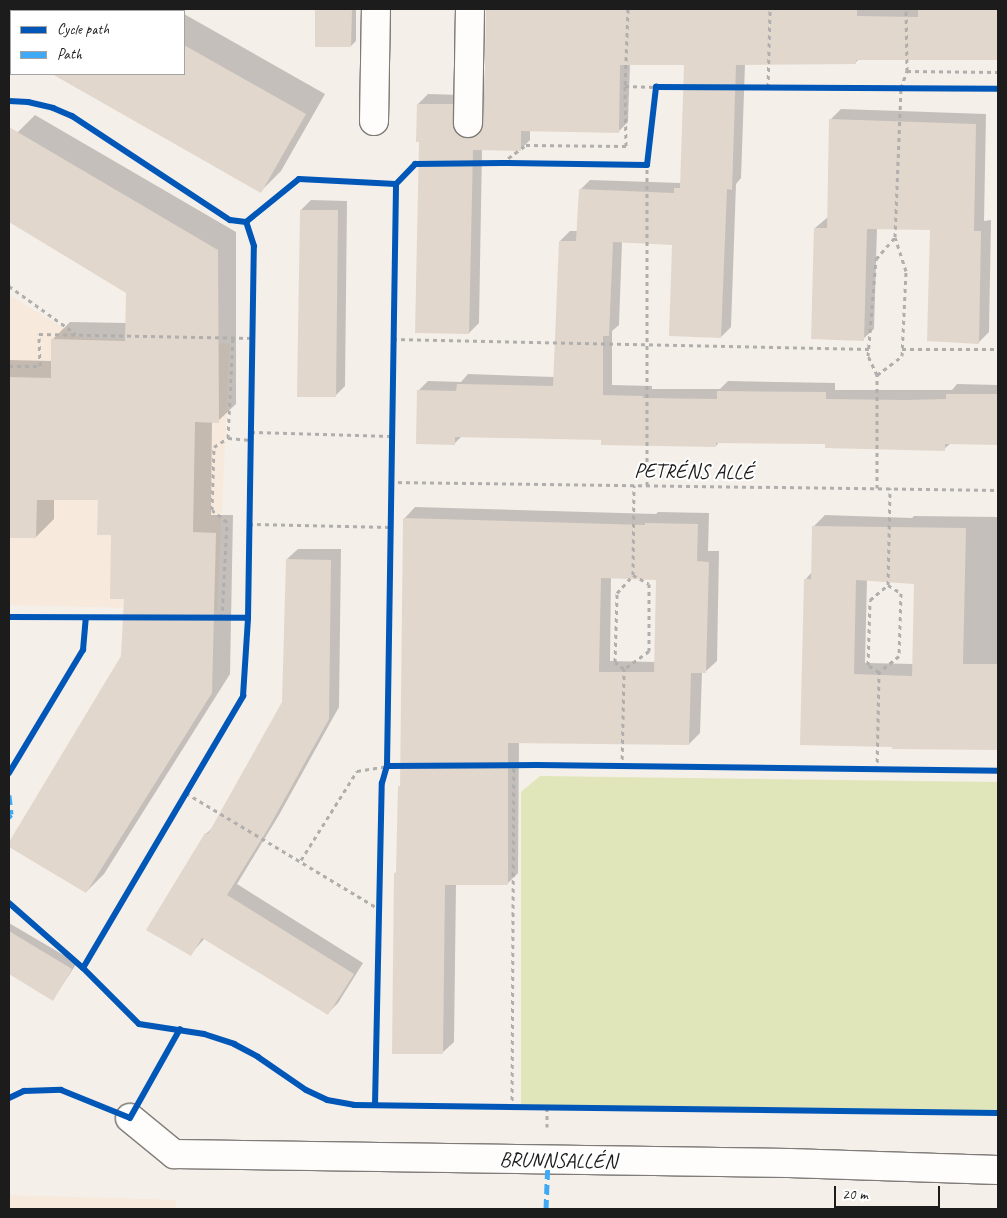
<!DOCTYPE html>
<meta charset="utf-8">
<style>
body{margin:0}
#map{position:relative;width:1007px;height:1218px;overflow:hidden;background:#f5efe9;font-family:Caveat,sans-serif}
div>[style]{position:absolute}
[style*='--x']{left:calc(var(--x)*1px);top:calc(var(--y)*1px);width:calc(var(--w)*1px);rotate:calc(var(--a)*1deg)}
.built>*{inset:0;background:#f7e9db}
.green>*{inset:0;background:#e0e6b9}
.shadow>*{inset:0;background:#0003}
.building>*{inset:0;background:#e2d7cc}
.path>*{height:3px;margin-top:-1.5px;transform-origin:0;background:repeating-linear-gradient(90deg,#b0afae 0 4px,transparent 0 8px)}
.roads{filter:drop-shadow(1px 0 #7e7b78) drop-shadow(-1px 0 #7e7b78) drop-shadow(0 1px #7e7b78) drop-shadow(0 -1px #7e7b78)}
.minor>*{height:28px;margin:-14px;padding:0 14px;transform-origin:14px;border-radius:14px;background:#fefdfc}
.quiet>*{height:5px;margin-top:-2.5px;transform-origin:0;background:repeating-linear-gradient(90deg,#3fa9f5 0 10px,transparent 0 15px)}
.cycleway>*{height:6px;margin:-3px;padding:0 3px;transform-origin:3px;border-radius:3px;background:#0057b8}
span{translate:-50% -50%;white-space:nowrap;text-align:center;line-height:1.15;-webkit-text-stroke:4px #fff;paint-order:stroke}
.street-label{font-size:21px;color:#1c1c1c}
.frame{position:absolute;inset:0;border:10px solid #1c1c1c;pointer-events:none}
.legend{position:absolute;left:10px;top:10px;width:175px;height:65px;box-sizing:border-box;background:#fff;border:1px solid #a4a4a4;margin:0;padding:6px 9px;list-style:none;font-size:15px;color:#1c1c1c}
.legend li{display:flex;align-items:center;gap:10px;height:25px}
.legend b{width:25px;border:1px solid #a4a4a4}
.scale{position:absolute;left:834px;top:1186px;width:106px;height:22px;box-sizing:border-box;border:2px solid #1c1c1c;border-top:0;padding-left:6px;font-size:15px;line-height:18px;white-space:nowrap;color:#1c1c1c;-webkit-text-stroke:4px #fff;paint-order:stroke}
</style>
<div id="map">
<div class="built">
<div style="clip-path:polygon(9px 295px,80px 338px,230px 344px,217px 610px,9px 605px)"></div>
<div style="clip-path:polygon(9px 1195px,176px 1200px,176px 1209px,9px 1209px)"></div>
</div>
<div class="green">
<div style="clip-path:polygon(540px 776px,998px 782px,998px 1113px,521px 1107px,521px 792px)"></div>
</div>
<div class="shadow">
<div style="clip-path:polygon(167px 9px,175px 9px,179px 11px,165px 11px)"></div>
<div style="clip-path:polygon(316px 9px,356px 9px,356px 41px,351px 46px,316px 46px)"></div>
<div style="clip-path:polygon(487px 9px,998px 9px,998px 58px,859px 59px,856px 62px,745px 64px,741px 178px,736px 184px,731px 327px,721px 337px,673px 244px,622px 242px,619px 325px,612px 331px,612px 385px,652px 386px,652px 389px,720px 389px,728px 381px,835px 383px,835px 390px,952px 390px,957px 384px,998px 385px,998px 444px,951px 443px,944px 449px,827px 442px,719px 442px,716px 446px,603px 439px,462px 436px,455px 443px,418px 391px,428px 381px,461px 382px,468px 374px,555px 377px,560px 241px,570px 231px,578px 231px,580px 190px,590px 180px,681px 183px,686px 64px,630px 64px,628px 122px,618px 132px,530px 130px,530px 140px,520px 150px,482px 149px,479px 323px,469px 333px,420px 141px,418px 104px,428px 94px,462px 95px,479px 129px,483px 128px)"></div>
<div style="clip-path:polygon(184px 14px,325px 94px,281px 171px,261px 191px,81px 88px,89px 74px,184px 74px)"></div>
<div style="clip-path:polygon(841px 109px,986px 114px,984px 221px,991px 220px,989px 332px,978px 343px,931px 229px,877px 228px,874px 329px,863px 339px,815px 228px,828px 217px,831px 119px)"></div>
<div style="clip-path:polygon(35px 115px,236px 232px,236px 404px,218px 421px,212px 421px,211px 515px,233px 515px,230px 674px,104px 874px,86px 892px,9px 845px,123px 656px,125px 598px,112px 534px,99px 499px,54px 499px,54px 519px,36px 537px,9px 537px,9px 360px,52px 361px,52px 340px,70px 322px,127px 323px,127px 292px,9px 221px,9px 147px,17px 133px)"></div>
<div style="clip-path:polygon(311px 200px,347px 201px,345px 386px,335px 396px,301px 210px)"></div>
<div style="clip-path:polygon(evenodd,415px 507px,656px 514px,658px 512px,709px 513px,708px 551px,719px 551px,717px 661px,705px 672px,702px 672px,700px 733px,689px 744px,519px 742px,518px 873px,507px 884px,456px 884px,454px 1042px,442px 1053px,395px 873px,398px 871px,399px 787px,401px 785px,404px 519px,415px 507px,611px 577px,657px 579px,655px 662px,610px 661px,611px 577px)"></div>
<div style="clip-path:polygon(evenodd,825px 515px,912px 518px,914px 516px,998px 517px,998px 749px,893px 748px,893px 745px,801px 743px,805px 580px,812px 572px,813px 527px,825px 515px,867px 580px,915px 582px,914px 664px,865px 663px,867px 580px)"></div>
<div style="clip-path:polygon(298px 549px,341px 549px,339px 707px,279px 815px,237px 884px,363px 963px,338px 1003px,327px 1014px,205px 938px,190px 955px,206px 834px,214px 826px,283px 703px,287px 559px)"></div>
<div style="clip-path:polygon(9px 923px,77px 963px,53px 999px,9px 973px)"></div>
</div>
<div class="building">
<div style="clip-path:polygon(315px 9px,352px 9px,351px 47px,315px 47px)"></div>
<div style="clip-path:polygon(486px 9px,857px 9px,857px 16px,918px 17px,918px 9px,998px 9px,998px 60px,856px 60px,856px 64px,736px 65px,732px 190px,727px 189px,721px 338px,669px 336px,672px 245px,613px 242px,609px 336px,603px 336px,603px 395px,643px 396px,643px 398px,717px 399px,717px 391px,826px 392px,826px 399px,906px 400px,946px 399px,946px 394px,998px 394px,998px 445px,945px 444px,945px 451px,825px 448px,825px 444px,716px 443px,716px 447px,601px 445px,601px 440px,455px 437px,455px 445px,416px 444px,417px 390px,456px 391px,457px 384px,553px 386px,559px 241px,576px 241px,579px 189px,674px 193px,674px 188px,680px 188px,684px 65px,620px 65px,619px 133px,521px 131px,521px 151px,473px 150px,469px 334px,415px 333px,419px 142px,416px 142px,417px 104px,453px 104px,452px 123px,454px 130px,460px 136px,468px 139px,475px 137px,481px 131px,484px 123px)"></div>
<div style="clip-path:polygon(184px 45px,306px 114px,261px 193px,52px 74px,184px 74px)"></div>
<div style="clip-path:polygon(829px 119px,976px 124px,974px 231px,981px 231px,979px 344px,927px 341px,930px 230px,867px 229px,864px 341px,811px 339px,814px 228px,827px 228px)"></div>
<div style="clip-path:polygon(9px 127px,218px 250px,219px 423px,195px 422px,193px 532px,216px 533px,212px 693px,86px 893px,9px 847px,9px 842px,121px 656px,124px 599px,110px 599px,111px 535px,97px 535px,98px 500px,37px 500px,36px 538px,9px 538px,9px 377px,51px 378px,51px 339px,125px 341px,126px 293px,9px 222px)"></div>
<div style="clip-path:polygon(300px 210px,338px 210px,336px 397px,297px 397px)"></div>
<div style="clip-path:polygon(evenodd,403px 518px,645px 525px,645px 523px,698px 524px,697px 561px,709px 562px,706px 673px,691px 673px,689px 745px,508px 743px,508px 885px,445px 885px,443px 1054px,392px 1054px,394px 873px,396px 873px,398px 786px,400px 787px,403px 518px,601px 578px,656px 580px,654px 672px,599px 672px,601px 578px)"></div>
<div style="clip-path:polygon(evenodd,812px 526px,966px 528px,963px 664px,998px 664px,998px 750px,892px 749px,892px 747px,800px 745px,804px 579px,811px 579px,812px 526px,856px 580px,914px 584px,912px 676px,854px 674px,856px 580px)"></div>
<div style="clip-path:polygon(286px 559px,331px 560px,329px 719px,269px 827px,227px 895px,354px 974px,328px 1015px,202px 938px,191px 956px,146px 930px,205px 833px,208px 834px,282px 702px)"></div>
<div style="clip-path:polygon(9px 931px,72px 969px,53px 1001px,9px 974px)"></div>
</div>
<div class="path">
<div style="--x:628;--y:9;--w:77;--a:92.2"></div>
<div style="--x:625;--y:86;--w:31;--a:2"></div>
<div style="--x:907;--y:71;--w:91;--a:0.6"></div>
<div style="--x:768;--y:87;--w:78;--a:-88.5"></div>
<div style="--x:502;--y:163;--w:30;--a:-37"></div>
<div style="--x:526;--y:145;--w:100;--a:0.6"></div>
<div style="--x:626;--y:146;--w:60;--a:-91"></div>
<div style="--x:9;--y:286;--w:82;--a:35.6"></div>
<div style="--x:393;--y:339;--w:476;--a:1.2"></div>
<div style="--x:902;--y:349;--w:96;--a:0"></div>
<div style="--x:9;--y:366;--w:31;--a:0"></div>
<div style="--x:40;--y:366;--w:32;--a:-92"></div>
<div style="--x:39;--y:334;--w:214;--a:1.1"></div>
<div style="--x:877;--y:375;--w:31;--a:-37"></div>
<div style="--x:902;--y:356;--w:85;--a:-87.3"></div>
<div style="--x:906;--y:271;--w:35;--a:-108"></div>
<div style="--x:251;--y:432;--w:140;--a:1.6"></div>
<div style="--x:228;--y:438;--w:23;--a:5"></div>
<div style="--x:390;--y:482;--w:608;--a:0.75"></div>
<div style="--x:647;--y:485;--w:320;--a:-90"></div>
<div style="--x:877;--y:488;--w:113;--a:-90"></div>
<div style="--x:877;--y:375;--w:21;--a:-115"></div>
<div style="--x:868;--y:356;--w:97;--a:-85.3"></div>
<div style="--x:876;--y:259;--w:29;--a:-49"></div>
<div style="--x:895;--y:237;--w:149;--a:-87.7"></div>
<div style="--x:901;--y:88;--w:18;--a:-71"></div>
<div style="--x:907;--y:71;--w:62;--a:-90.9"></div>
<div style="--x:249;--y:524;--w:141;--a:1.2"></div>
<div style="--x:633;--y:575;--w:18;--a:29"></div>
<div style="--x:649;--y:584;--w:67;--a:90"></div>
<div style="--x:649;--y:651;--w:31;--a:144"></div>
<div style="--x:624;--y:669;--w:11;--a:-142"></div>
<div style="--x:615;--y:662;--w:69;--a:-88.3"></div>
<div style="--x:617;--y:593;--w:24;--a:-48"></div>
<div style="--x:633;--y:575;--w:90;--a:-89.4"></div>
<div style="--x:888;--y:585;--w:15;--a:32"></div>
<div style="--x:901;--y:593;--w:63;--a:91.8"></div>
<div style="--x:899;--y:656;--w:26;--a:141"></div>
<div style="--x:879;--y:672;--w:13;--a:-148"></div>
<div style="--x:868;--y:665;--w:65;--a:-88.2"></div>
<div style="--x:870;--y:600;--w:23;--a:-40"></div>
<div style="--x:888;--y:585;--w:97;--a:-88.8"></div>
<div style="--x:222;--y:618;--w:96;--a:-87"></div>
<div style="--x:227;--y:522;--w:19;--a:-141"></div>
<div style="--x:212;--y:510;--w:63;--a:-88.2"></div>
<div style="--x:214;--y:447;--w:17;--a:-33"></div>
<div style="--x:228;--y:438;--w:101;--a:-87.2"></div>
<div style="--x:622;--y:767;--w:98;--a:-88.8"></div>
<div style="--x:877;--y:770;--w:98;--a:-88.8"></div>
<div style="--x:186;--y:793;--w:225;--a:31"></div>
<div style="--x:301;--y:860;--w:105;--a:-57.8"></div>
<div style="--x:357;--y:771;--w:30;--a:-9"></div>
<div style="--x:512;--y:1108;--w:342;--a:-89.7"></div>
<div style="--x:547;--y:1108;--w:19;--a:90"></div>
</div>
<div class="roads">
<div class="minor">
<div style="--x:374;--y:121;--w:112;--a:-89"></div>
<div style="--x:468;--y:123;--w:114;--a:-89"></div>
<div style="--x:130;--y:1118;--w:57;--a:39.3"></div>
<div style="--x:174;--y:1154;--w:615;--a:0.84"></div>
<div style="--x:789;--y:1163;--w:209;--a:1.9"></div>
</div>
</div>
<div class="quiet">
<div style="--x:9;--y:795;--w:19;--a:84"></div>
<div style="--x:11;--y:814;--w:4;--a:124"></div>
<div style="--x:546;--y:1209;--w:49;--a:-87.7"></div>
</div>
<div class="cycleway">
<div style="--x:9;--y:101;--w:19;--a:3"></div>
<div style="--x:28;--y:102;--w:26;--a:13"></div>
<div style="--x:53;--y:108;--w:21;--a:23"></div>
<div style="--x:72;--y:116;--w:189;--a:33.4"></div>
<div style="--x:230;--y:220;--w:16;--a:7"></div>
<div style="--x:9;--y:617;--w:239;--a:0.2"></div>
<div style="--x:387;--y:766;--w:150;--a:-0.4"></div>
<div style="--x:537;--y:765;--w:461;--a:0.7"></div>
<div style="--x:9;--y:773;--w:144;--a:-59"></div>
<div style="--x:83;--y:650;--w:32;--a:-85"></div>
<div style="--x:9;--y:903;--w:98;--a:41.3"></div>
<div style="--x:83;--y:968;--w:79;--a:45"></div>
<div style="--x:139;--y:1024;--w:66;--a:8.7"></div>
<div style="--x:204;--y:1034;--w:32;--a:18"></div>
<div style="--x:234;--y:1044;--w:27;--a:28"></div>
<div style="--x:258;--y:1057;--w:58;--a:34.5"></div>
<div style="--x:306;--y:1090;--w:23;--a:25"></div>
<div style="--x:327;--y:1100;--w:27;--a:10"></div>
<div style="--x:354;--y:1105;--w:644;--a:0.71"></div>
<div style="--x:83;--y:968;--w:316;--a:-59.5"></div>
<div style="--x:243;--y:696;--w:78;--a:-86.3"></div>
<div style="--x:248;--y:618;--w:372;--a:-89.1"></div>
<div style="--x:254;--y:246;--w:25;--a:-108"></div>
<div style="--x:246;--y:222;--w:68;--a:-39.1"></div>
<div style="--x:299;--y:179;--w:97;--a:3"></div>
<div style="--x:9;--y:1098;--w:17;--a:-25"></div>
<div style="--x:24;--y:1091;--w:37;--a:-2"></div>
<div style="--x:61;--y:1090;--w:74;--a:22.1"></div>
<div style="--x:130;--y:1118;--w:102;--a:-60.7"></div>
<div style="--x:375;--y:1105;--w:322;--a:-88.8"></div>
<div style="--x:382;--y:783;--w:18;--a:-74"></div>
<div style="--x:387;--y:766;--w:582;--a:-89.11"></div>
<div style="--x:396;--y:184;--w:28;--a:-46"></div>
<div style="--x:415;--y:164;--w:87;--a:-0.7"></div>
<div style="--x:502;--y:163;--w:145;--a:0.8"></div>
<div style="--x:647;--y:165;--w:79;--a:-83.4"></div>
<div style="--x:656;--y:87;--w:342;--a:0.3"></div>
</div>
<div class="street-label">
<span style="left:694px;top:471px;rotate:1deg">PETRÉNS ALLÉ</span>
<span style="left:558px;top:1160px;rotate:1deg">BRUNNSALLÉN</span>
</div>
<div class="frame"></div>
<ul class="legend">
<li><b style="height:6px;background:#0057b8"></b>Cycle path</li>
<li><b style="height:6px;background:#3fa9f5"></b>Path</li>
</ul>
<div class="scale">20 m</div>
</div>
